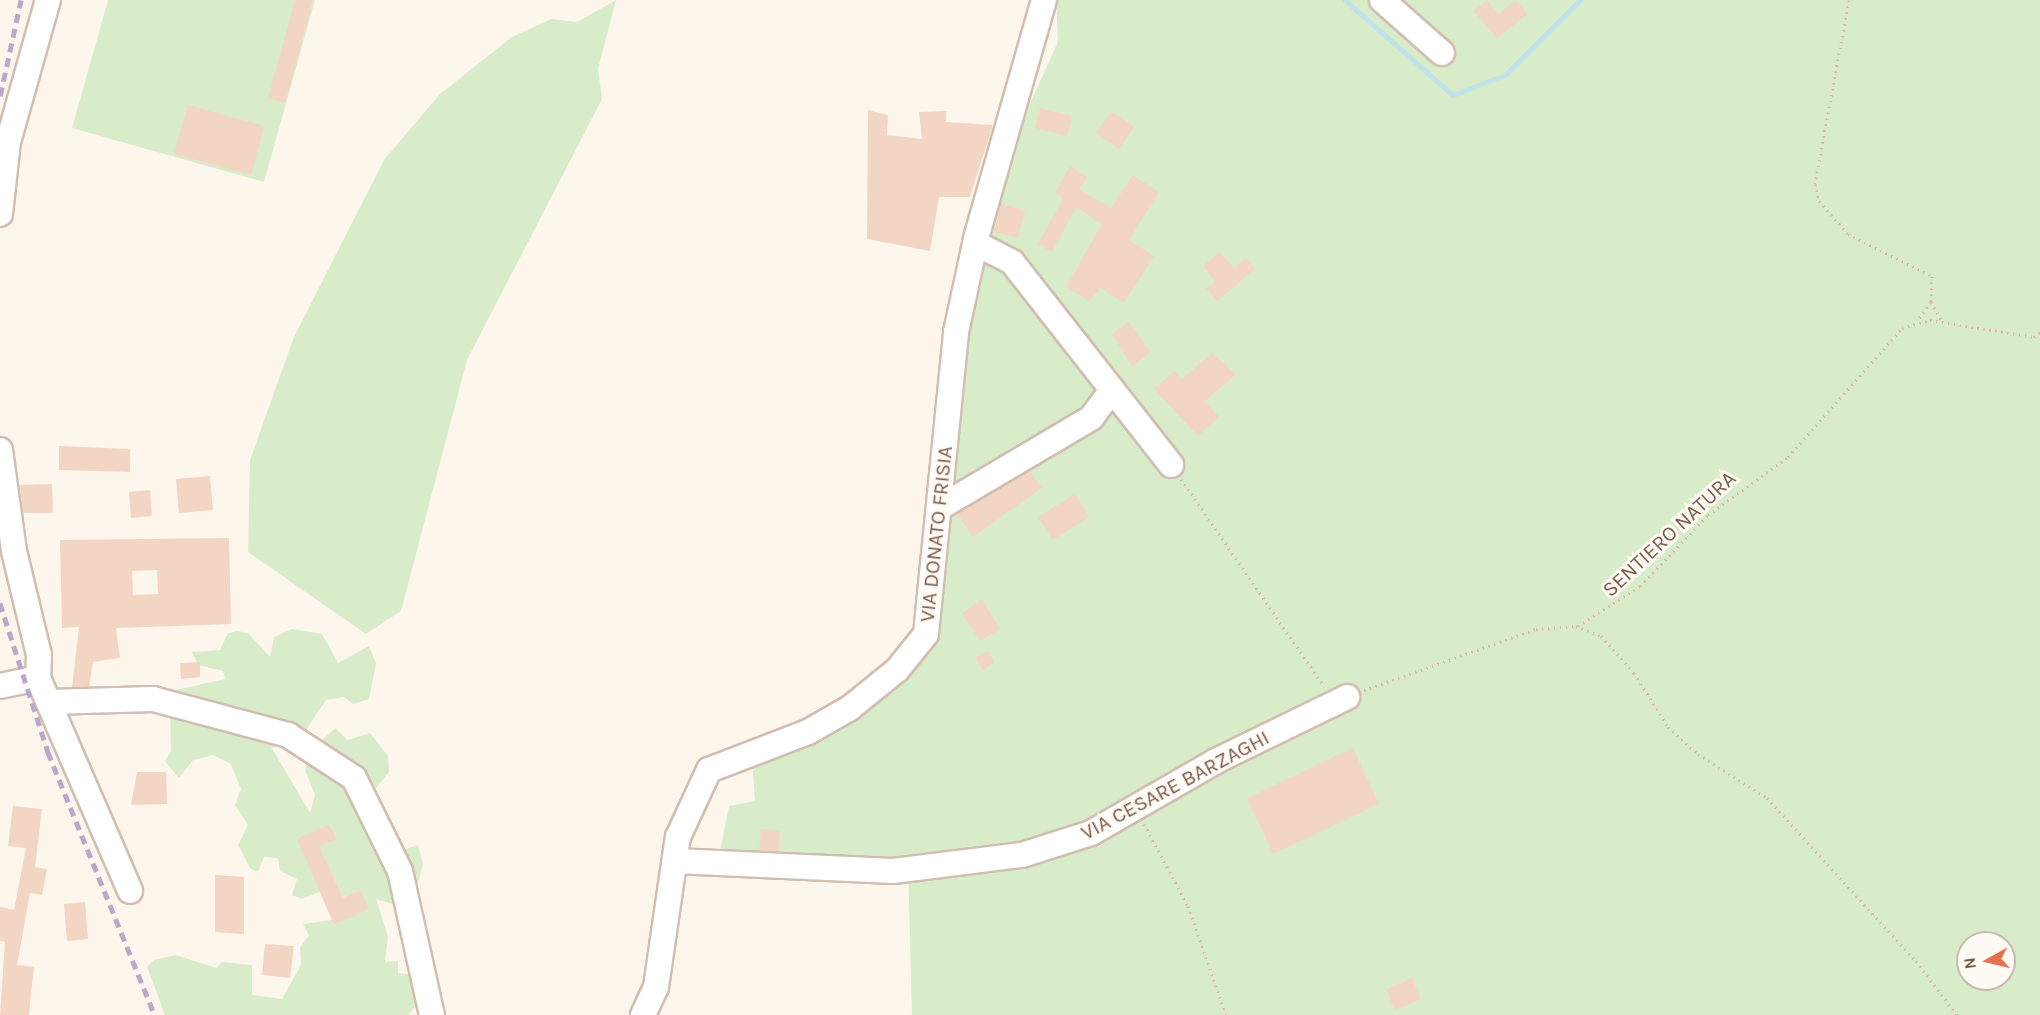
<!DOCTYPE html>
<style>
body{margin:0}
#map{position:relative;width:2040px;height:1015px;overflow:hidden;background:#fdf6ec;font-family:Karla,sans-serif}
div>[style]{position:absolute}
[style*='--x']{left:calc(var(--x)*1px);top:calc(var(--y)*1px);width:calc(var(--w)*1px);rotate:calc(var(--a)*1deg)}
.green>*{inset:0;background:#d8ecc9}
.stream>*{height:4.5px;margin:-2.25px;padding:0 2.25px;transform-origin:2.25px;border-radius:2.25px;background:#bfe3e8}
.building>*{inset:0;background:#f3d5c3}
.path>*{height:3px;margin-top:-1.5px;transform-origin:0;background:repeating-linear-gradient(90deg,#d9b8a5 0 1.5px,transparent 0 6px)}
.roads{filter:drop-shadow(2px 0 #d1beb0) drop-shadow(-2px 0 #d1beb0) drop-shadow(0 2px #d1beb0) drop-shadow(0 -2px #d1beb0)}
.minor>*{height:24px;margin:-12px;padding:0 12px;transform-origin:12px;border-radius:12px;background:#fff}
.rail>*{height:4.5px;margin-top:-2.25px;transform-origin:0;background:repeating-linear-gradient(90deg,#b9a8c9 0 9px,transparent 0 15px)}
span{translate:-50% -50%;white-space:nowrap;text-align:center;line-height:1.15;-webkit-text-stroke:6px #fffaf3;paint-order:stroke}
.street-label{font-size:21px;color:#7a5c4d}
.north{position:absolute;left:1956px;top:931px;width:60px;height:60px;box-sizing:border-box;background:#fffaf3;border:2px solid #cabbb1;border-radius:50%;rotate:262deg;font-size:16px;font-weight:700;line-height:24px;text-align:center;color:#7a5c4d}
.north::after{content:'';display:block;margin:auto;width:21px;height:27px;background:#e76f51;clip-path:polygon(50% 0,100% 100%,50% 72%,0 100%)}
</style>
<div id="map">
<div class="green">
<div style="clip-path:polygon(108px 0,315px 0,264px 182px,72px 128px)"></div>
<div style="clip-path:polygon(616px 0,598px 69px,602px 99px,467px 360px,401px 611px,366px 634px,248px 552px,250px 460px,294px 337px,384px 160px,440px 94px,512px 37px,551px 19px,577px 22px)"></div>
<div style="clip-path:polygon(evenodd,1056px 0,2040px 0,2040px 1015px,912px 1015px,908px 866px,822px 866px,720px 851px,729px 806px,755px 801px,752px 760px,901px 681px,940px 631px,936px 610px,969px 283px,1016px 134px,1058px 42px,1056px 0,1968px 943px,2004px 943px,2004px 979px,1968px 979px,1968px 943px)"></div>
<div style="clip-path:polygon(292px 629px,322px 634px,338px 663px,369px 646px,376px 663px,369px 699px,353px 704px,344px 697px,326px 700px,295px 747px,271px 747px,310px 813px,315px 795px,305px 770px,311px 749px,336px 728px,347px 740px,370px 733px,388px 756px,389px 772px,365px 801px,393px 853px,418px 845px,423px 864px,417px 887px,392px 904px,376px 899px,388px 937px,385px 962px,398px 961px,398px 973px,415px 975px,423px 994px,409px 1015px,165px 1015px,147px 967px,154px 960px,176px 955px,216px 968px,222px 962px,252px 965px,252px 995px,282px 999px,301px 965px,300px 947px,309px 935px,303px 924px,332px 920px,334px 925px,368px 909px,360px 890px,343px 898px,320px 847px,336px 839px,329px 824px,298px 839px,322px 891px,302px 899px,292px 895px,297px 879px,280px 871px,278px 858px,264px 857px,258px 872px,250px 868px,238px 845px,248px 825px,235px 805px,241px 789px,231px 764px,213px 755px,193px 760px,179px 778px,165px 761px,171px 751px,170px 717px,179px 713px,171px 691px,225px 679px,223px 671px,198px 665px,192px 652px,220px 650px,228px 633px,237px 631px,248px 633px,270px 657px,274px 637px)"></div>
</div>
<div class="stream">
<div style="--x:1345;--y:0;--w:144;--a:41.3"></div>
<div style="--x:1453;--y:95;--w:56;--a:-21"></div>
<div style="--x:1505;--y:75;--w:106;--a:-45"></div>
</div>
<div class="building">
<div style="clip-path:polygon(295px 0,313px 0,285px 103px,268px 98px)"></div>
<div style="clip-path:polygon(1488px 0,1498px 14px,1516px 0,1528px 14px,1497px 38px,1473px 11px)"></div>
<div style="clip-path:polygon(188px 105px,264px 126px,251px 175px,174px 154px)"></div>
<div style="clip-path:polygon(1040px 108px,1072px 116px,1067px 136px,1035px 128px)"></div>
<div style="clip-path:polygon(868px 110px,888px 115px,887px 135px,922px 139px,919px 112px,946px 111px,946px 122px,993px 125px,970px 197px,939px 197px,930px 251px,867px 239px)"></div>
<div style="clip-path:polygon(1111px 111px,1134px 127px,1119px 149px,1096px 133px)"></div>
<div style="clip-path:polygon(1070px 166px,1087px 177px,1079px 189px,1111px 208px,1133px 175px,1159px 192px,1129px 240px,1154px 256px,1124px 303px,1100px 288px,1090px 301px,1066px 287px,1102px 224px,1076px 207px,1052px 252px,1038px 244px,1063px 198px,1055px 193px)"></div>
<div style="clip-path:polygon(1001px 204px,1025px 210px,1018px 238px,994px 232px)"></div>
<div style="clip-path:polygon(1220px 252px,1234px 268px,1246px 258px,1255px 269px,1217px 301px,1206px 288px,1215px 282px,1203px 266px)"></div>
<div style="clip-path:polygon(1129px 321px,1150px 352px,1132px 367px,1112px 334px)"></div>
<div style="clip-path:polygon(1212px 353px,1236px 374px,1205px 401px,1219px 417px,1198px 436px,1154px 389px,1175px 371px,1182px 379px)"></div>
<div style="clip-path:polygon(59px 446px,130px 449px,130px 472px,59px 470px)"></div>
<div style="clip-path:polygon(1029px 471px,1042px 488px,973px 537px,957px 514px)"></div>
<div style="clip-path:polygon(210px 476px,213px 510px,179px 513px,176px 479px)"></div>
<div style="clip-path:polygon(52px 484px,53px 513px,23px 513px,20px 485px)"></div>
<div style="clip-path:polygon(150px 490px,152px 516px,131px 518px,129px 492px)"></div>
<div style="clip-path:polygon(1075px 494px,1089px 517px,1053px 540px,1038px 517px)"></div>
<div style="clip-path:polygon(evenodd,229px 538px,231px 624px,116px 628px,120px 658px,93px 662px,89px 687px,72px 687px,79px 627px,62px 628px,60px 540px,229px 538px,157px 570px,158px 594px,133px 595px,132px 571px,157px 570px)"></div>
<div style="clip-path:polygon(982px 600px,1000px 629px,980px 641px,962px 613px)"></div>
<div style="clip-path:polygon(988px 651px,995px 662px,983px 670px,975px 658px)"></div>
<div style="clip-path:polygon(200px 662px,200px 677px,181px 679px,180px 663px)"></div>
<div style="clip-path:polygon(1353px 748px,1379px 804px,1273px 854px,1247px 798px)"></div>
<div style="clip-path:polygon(137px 772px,166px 772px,167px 804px,131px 805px)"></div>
<div style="clip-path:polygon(13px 806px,42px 809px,35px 867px,47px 869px,42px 895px,30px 893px,17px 965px,34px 967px,29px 1015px,0 1015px,5px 942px,0 941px,0 907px,14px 910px,26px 848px,8px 846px)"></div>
<div style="clip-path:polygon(329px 824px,337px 839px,320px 847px,343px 898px,360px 890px,369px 909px,334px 925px,297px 839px)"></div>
<div style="clip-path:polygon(761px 829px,780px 831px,778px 851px,759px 851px)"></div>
<div style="clip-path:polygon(215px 875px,244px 877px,244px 934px,215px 932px)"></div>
<div style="clip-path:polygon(85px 902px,88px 939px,67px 941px,64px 904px)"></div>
<div style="clip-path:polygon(265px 944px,294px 946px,290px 978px,262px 975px)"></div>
<div style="clip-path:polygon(1412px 978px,1421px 999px,1395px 1010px,1386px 990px)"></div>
</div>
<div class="path">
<div style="--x:1849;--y:0;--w:187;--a:100.5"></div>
<div style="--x:1815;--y:184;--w:17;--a:77"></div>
<div style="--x:1819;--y:201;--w:44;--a:48.7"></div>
<div style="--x:1848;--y:234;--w:94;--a:26.6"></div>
<div style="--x:1932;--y:276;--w:26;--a:92"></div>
<div style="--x:1931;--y:302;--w:24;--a:126"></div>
<div style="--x:1931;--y:302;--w:22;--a:60"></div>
<div style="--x:1181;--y:479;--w:252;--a:55.4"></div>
<div style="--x:1578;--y:626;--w:74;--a:-32.8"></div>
<div style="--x:1640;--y:586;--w:98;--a:-46.2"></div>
<div style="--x:1708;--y:515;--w:99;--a:-35.9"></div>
<div style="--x:1788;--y:457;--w:172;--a:-48.5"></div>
<div style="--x:1902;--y:328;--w:29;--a:-16"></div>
<div style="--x:1930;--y:320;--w:105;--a:9.3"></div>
<div style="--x:2034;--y:337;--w:8;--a:-40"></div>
<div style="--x:1364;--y:690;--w:182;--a:-19.5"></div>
<div style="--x:1536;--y:629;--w:40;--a:-4.3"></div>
<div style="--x:1576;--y:626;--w:27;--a:22"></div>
<div style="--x:1601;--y:636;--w:50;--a:48.3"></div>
<div style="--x:1634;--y:673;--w:64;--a:57.8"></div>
<div style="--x:1668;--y:727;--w:40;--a:42"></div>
<div style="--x:1698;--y:754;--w:82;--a:32.5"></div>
<div style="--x:1767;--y:798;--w:221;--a:47.6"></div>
<div style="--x:1916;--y:961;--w:68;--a:52.8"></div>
<div style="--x:1144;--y:824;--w:93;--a:61.8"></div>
<div style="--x:1188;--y:906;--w:115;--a:70.8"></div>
</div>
<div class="roads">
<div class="minor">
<div style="--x:1382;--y:0;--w:80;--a:41.5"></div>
<div style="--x:0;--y:214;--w:72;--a:-83.7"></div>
<div style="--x:8;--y:142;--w:148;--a:-74.3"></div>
<div style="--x:975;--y:243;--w:42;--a:27.2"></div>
<div style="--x:1012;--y:262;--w:258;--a:51.9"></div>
<div style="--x:0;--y:450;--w:102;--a:82.1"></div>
<div style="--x:14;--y:551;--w:107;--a:76.5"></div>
<div style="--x:39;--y:655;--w:23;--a:92"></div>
<div style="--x:38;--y:678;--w:232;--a:66.6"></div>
<div style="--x:939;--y:508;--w:177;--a:-30.6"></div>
<div style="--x:1091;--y:418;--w:35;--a:-53"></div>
<div style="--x:0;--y:686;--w:39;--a:-12"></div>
<div style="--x:49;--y:702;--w:104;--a:-1.7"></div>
<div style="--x:153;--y:699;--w:140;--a:14.9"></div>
<div style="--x:288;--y:735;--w:79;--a:33.1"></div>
<div style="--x:354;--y:778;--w:104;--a:63.7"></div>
<div style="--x:400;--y:871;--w:148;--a:77.5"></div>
<div style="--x:675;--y:861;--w:218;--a:2.6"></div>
<div style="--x:893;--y:871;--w:130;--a:-7.1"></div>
<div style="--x:1022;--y:855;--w:72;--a:-17.7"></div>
<div style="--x:1091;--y:833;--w:144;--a:-29.9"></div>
<div style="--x:1216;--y:761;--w:146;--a:-26"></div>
<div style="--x:643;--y:1015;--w:31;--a:-65"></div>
<div style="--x:656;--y:987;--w:152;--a:-81.7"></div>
<div style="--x:678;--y:837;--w:74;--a:-65.2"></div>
<div style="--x:709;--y:770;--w:106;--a:-21"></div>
<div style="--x:808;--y:732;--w:48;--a:-29.7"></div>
<div style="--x:850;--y:708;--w:60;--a:-39"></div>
<div style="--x:897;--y:670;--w:46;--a:-51.1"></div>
<div style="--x:926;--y:634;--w:303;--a:-84.3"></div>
<div style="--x:956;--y:332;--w:99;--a:-77.8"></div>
<div style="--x:977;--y:235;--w:244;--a:-74.1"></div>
</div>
</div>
<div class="rail">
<div style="--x:0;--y:96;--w:98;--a:-77.7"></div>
<div style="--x:0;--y:603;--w:157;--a:72.1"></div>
<div style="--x:48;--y:752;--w:284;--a:67.9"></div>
</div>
<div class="street-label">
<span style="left:936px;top:534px;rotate:-84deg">VIA DONATO FRISIA</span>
<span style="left:1669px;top:534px;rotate:-43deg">SENTIERO NATURA</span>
<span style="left:1175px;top:785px;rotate:-28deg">VIA CESARE BARZAGHI</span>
</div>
<div class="north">N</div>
</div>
